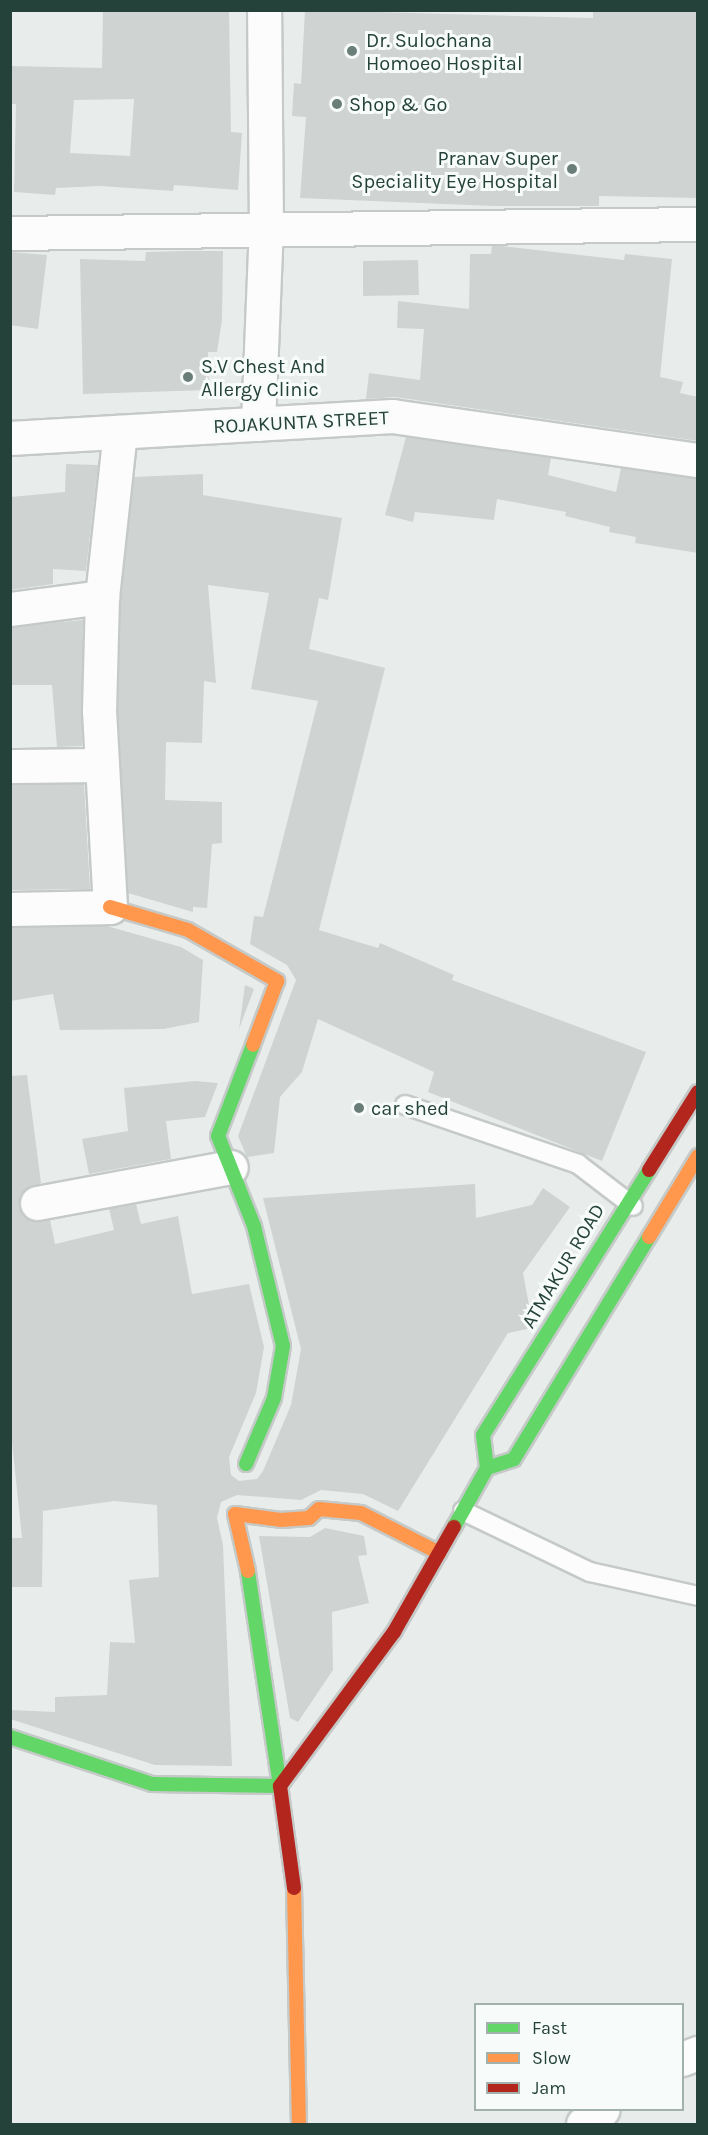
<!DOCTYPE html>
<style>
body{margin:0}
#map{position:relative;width:708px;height:2135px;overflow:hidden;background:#e8edeb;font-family:Karla,sans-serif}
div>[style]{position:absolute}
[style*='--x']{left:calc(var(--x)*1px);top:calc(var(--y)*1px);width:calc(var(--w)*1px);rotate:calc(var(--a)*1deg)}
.building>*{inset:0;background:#cfd4d2}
.roads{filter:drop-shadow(2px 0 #c5cac8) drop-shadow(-2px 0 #c5cac8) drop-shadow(0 2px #c5cac8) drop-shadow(0 -2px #c5cac8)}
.lane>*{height:18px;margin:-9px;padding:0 9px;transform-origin:9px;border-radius:9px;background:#fcfcfc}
.street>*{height:33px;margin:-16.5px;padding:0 16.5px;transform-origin:16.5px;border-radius:16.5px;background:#fcfcfc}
.fast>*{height:14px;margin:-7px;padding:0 7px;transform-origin:7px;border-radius:7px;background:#63d668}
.slow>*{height:14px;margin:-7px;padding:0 7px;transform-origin:7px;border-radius:7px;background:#ff974d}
.jam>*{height:14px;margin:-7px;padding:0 7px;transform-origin:7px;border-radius:7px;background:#b3261e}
.dots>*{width:16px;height:16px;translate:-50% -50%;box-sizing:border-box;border:3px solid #f7fbf9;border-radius:50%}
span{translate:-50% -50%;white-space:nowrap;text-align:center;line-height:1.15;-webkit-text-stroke:6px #f7fbf9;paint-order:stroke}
.poi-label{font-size:20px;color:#24423a}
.left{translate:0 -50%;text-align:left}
.right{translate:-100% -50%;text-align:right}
.street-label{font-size:20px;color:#24423a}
.frame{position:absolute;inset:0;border:12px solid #24423a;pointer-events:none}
.legend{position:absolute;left:474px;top:2003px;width:210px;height:108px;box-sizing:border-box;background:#f7fbf9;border:2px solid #a3b1ad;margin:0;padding:8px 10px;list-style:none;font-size:18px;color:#24423a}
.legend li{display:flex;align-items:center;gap:12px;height:30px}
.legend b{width:30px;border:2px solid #a3b1ad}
</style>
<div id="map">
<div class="building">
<div style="clip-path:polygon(evenodd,103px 10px,229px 12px,231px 132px,242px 133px,238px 190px,174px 185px,173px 191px,101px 186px,56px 188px,55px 195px,14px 192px,16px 104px,10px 104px,10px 66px,102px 68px,103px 10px,134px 99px,130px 156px,70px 153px,74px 100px,134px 99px)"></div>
<div style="clip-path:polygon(305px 10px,593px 18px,593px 10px,698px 10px,698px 198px,599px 196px,599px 206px,494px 206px,300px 198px,306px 117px,292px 116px,294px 83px,301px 84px)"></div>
<div style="clip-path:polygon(492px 245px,624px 260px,625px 254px,672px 259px,660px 377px,683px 382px,680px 393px,698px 397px,698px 441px,395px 397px,366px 399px,369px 373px,420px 380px,424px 329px,397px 328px,398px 301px,469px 309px,470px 254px,491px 254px)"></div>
<div style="clip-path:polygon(184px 251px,223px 251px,222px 320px,217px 352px,208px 352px,209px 390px,83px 394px,80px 259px,145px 261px,146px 252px)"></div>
<div style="clip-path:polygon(10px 252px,47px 255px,38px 329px,10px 325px)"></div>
<div style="clip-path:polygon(418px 260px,419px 295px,363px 296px,363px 261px)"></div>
<div style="clip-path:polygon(406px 437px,551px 458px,548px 475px,616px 492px,621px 468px,698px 478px,698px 553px,635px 543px,636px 537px,609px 532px,610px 527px,565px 516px,566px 512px,497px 499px,494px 520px,415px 512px,413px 522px,385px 515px)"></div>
<div style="clip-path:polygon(66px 464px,98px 465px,86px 571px,53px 569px,53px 584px,10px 590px,10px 497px,65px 492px)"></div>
<div style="clip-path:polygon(203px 474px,203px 495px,342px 518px,328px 600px,319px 598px,309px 649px,385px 668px,319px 930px,378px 948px,380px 943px,454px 975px,452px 980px,646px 1052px,602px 1161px,428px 1092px,434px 1072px,318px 1019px,302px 1072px,280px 1097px,274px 1153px,247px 1157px,238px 1136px,296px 980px,287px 965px,250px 944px,254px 916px,263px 917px,318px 701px,251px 689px,269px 593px,208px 585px,216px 683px,204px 681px,202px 743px,166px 742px,165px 800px,222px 802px,222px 843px,212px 844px,207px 908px,193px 907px,193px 912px,128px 893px,118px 711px,121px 593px,134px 477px)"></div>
<div style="clip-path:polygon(83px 620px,82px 746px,57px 747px,52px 685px,10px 685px,10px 627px)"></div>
<div style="clip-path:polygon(84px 784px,90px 889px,10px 890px,10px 785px)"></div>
<div style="clip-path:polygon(107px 926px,181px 947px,203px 960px,199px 1022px,164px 1029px,60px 1030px,53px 994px,10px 1001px,10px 928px)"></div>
<div style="clip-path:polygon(245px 985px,254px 989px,239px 1029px)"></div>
<div style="clip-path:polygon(27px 1075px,41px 1183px,20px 1196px,23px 1216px,50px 1220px,55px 1244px,114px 1230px,109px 1209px,136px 1204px,141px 1224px,178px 1216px,192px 1294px,249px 1284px,264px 1347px,256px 1393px,229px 1457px,231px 1475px,239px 1481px,257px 1479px,263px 1471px,291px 1405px,301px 1349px,263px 1198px,475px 1184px,476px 1218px,532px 1205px,543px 1188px,570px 1207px,523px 1273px,532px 1321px,527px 1329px,508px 1333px,398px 1511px,363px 1494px,321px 1490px,301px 1500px,237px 1495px,221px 1502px,217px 1518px,223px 1545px,232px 1766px,155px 1765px,10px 1719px,10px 1710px,55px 1712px,55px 1697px,107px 1695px,110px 1642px,135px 1643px,129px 1580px,159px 1577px,157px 1505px,114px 1501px,43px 1511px,42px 1587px,10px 1587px,10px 1538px,22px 1538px,10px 1423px,10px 1076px)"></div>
<div style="clip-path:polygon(195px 1081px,218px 1083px,205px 1117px,166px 1121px,171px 1159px,89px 1174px,82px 1139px,128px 1131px,124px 1088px)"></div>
<div style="clip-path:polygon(325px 1528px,364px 1536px,367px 1555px,358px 1556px,369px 1603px,332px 1612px,333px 1670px,298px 1722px,290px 1718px,259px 1536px,310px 1537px)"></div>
</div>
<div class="roads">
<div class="lane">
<div style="--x:405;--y:1105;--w:183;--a:18.8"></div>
<div style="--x:578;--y:1164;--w:69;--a:37.4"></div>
<div style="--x:463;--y:1511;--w:141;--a:25.7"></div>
<div style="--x:590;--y:1572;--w:111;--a:12.5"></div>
</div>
<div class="street">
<div style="--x:10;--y:233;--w:688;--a:-0.75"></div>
<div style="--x:258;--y:424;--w:195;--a:-87.7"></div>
<div style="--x:266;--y:229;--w:219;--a:-90.5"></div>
<div style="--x:10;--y:438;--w:383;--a:-3.3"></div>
<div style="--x:392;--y:416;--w:309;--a:8.2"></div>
<div style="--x:10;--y:609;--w:93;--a:-7.4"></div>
<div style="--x:102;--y:597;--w:166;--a:-83.8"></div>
<div style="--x:10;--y:766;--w:92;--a:-0.6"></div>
<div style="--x:10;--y:909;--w:100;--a:-1.1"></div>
<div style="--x:110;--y:907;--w:196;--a:-93.2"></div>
<div style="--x:99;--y:711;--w:114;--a:-88.5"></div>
<div style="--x:37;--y:1203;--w:197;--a:-10.5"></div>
<div style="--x:682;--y:2059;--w:17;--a:-21"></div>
<div style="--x:583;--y:2124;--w:24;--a:-36"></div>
</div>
<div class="fast">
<div style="--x:246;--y:1464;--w:72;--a:-67"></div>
<div style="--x:274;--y:1398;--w:53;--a:-80.2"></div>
<div style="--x:283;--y:1346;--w:123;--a:-103.6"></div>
<div style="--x:254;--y:1226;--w:97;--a:-111.8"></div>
<div style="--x:218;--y:1136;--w:97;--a:-69"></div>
<div style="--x:487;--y:1468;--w:33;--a:-97"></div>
<div style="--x:483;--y:1435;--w:313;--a:-57.9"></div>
<div style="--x:454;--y:1527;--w:68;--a:-60.8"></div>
<div style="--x:487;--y:1468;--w:28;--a:-18"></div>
<div style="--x:514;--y:1459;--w:260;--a:-58.7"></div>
<div style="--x:10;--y:1737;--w:150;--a:18.3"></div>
<div style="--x:152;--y:1784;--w:128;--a:0.9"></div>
<div style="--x:280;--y:1786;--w:217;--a:-98.5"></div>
</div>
<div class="slow">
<div style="--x:110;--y:907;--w:81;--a:16.4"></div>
<div style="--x:188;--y:930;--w:103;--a:29.8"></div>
<div style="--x:277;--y:981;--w:68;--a:110.6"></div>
<div style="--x:649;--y:1237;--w:95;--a:-58.8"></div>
<div style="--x:248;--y:1571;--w:58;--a:-102.8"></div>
<div style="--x:235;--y:1514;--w:46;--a:7.4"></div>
<div style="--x:281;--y:1520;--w:28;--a:-4"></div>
<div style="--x:309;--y:1518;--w:13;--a:-42"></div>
<div style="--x:319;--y:1509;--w:42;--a:5.4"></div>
<div style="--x:361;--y:1513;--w:88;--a:27.1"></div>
<div style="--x:294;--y:1888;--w:236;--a:88.8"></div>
</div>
<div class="jam">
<div style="--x:649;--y:1170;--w:92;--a:-57.9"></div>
<div style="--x:294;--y:1888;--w:103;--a:-97.8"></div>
<div style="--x:280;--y:1786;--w:192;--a:-53.5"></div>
<div style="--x:394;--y:1632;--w:121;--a:-60.3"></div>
</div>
</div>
<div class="dots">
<div style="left:352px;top:51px;background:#697e78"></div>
<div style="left:337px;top:104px;background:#697e78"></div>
<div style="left:572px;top:169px;background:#697e78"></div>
<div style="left:188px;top:377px;background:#697e78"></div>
<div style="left:359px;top:1108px;background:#697e78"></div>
</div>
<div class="poi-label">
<span class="left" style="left:366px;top:52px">Dr. Sulochana<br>Homoeo Hospital</span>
<span class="left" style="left:349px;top:104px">Shop &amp; Go</span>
<span class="right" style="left:558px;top:170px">Pranav Super<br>Speciality Eye Hospital</span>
<span class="left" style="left:201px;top:378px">S.V Chest And<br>Allergy Clinic</span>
<span class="left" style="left:371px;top:1108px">car shed</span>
</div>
<div class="street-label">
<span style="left:301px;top:422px;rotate:-3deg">ROJAKUNTA STREET</span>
<span style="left:563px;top:1266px;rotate:-59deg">ATMAKUR ROAD</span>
</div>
<div class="frame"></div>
<ul class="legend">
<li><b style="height:8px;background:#63d668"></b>Fast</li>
<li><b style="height:8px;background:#ff974d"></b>Slow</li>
<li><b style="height:8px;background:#b3261e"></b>Jam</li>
</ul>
</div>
